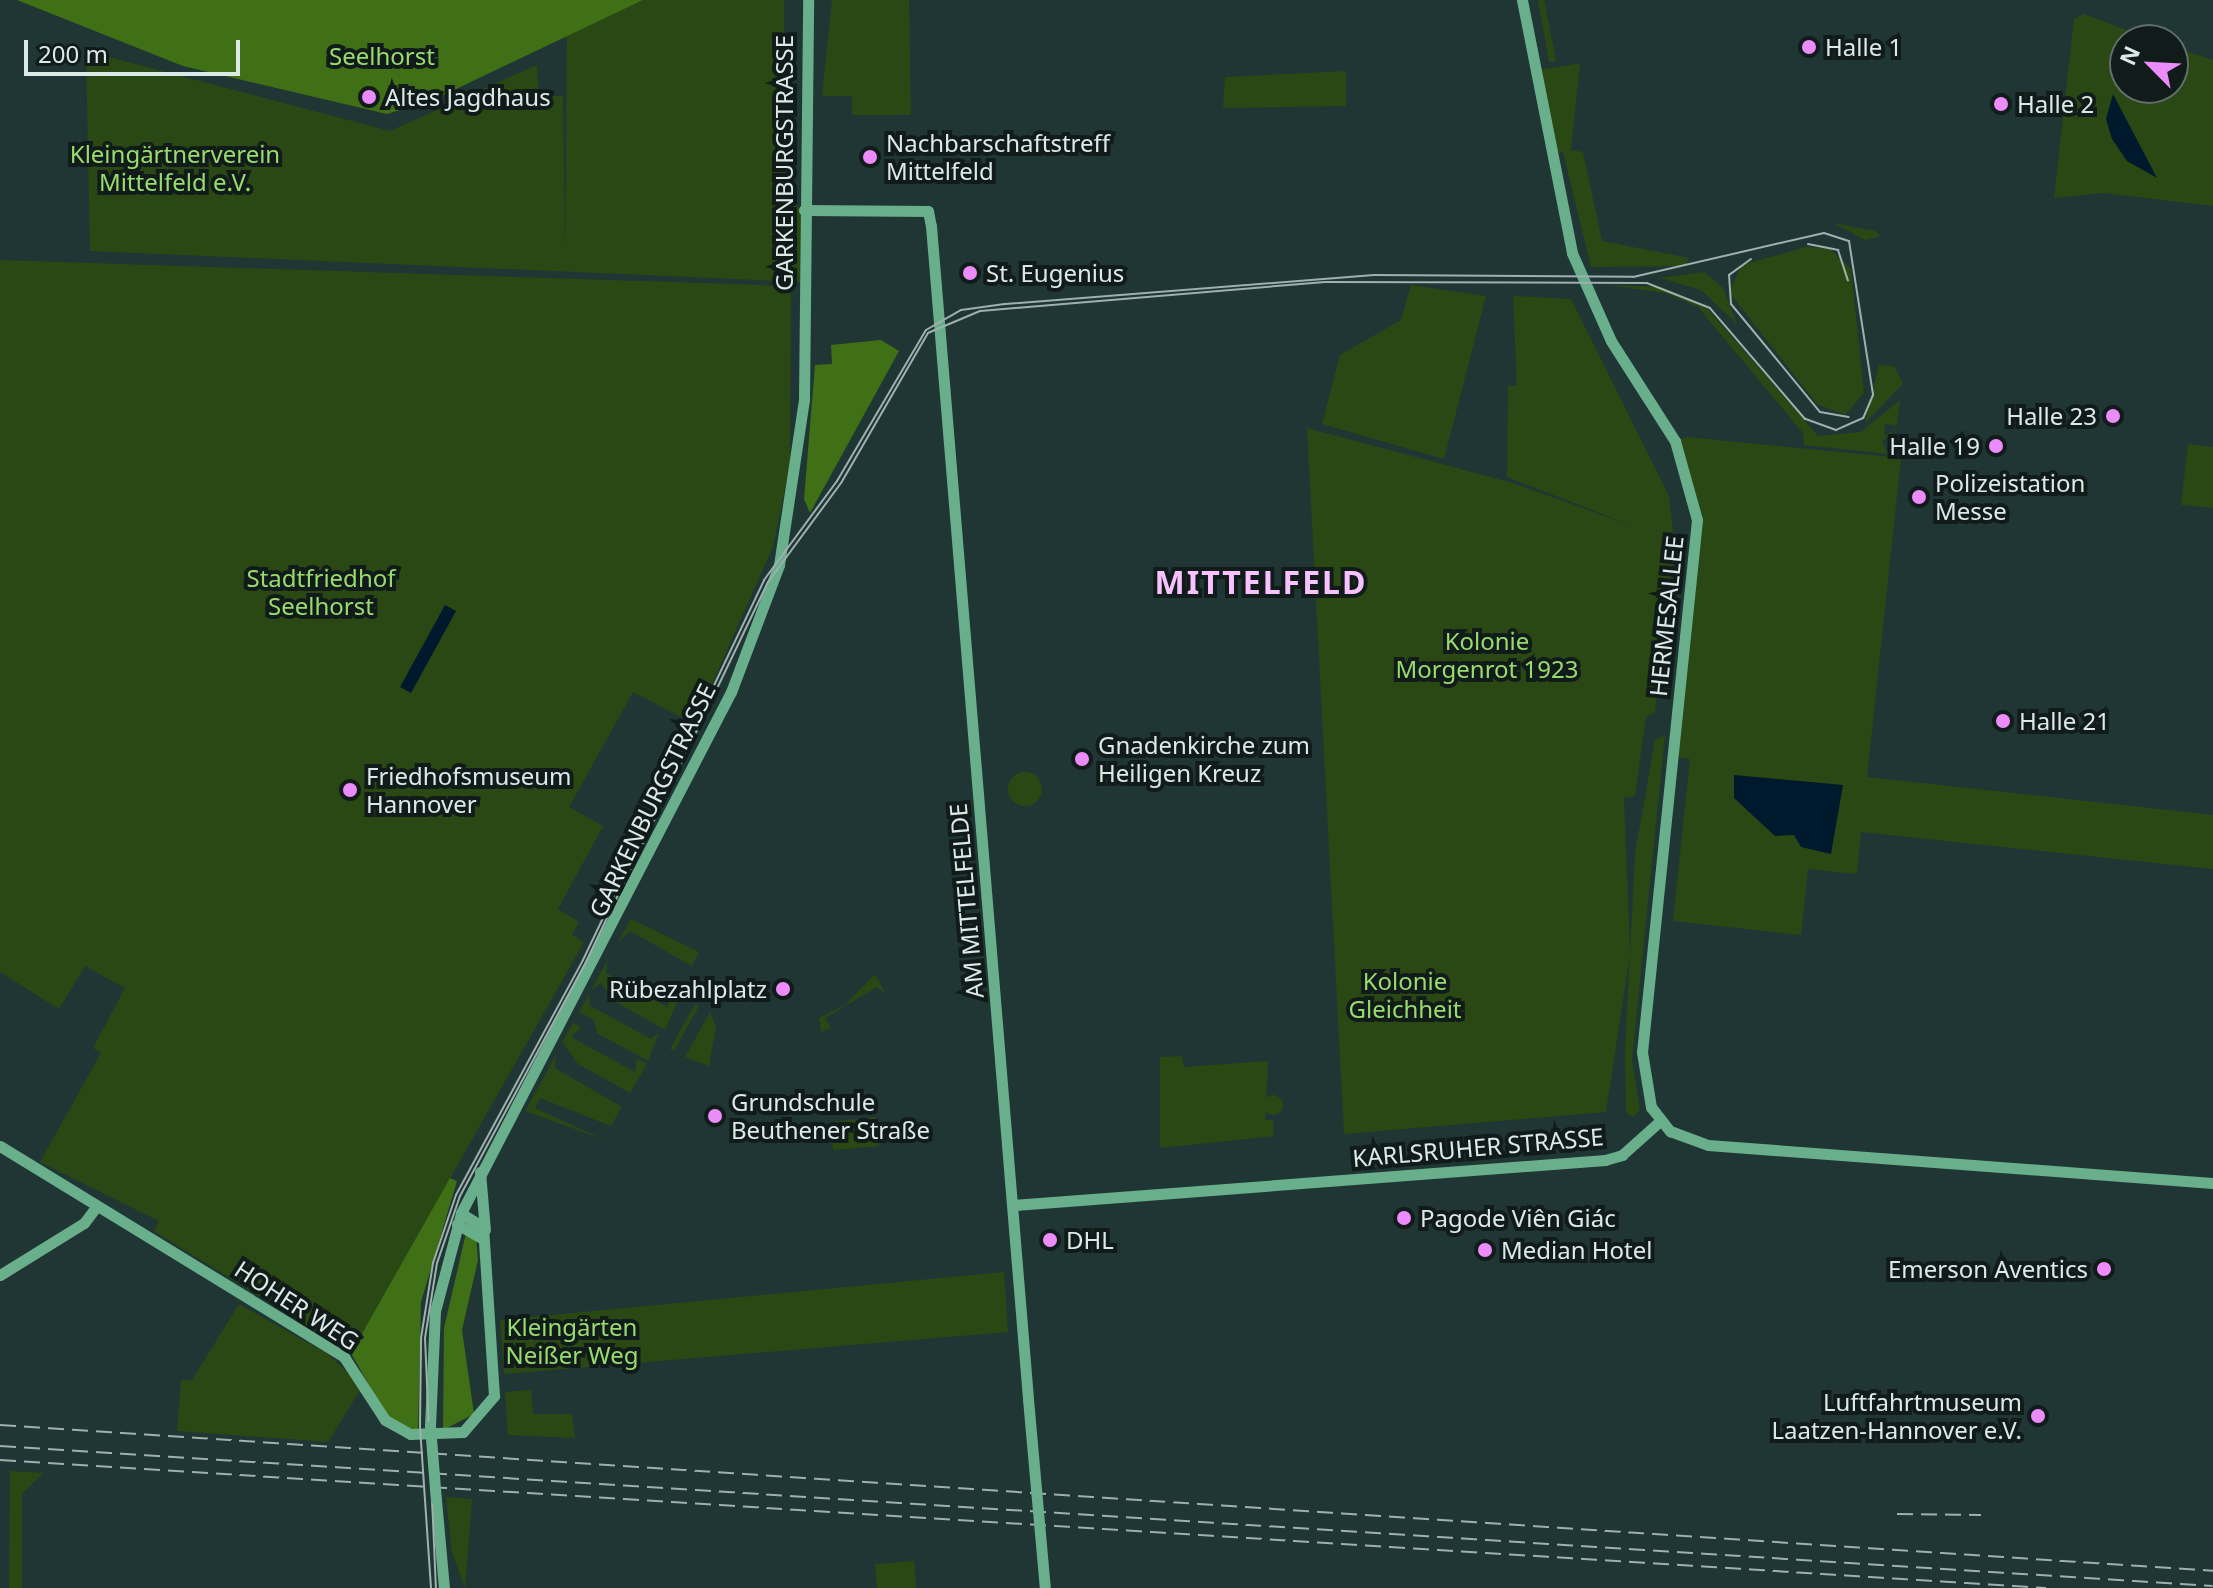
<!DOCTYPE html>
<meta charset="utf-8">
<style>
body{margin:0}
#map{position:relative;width:2213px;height:1588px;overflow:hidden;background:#1f3634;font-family:"Noto Sans",sans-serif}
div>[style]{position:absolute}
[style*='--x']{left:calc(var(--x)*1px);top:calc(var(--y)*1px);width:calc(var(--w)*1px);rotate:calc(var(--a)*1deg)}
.green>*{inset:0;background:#2a4814}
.round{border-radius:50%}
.forest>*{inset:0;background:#3f7016}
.water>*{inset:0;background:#00192c}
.secondary>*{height:11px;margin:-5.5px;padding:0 5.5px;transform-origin:5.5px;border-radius:5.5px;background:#69af8c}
.tram>*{height:2px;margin:-1px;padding:0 1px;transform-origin:1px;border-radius:1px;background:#9fb0ae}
.rail>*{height:2px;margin-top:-1px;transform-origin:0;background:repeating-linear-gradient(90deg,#9fb0ae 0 16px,transparent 0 24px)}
.secondary-bridge>*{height:11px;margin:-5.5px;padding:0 5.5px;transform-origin:5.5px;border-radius:5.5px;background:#69af8c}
.dots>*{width:22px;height:22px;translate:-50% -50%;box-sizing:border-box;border:4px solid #111c1a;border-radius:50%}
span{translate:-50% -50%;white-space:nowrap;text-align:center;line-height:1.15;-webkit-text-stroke:8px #111c1a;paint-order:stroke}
.poi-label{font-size:24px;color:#dbe9e7}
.left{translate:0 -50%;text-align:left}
.right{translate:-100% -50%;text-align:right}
.park-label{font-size:24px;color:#99dc6d}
.street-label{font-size:24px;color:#dbe9e7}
.district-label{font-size:32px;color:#f8c2ff;font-weight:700;letter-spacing:2px}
.north{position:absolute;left:2109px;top:24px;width:80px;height:80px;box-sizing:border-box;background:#111c1a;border:2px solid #626e6c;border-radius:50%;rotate:294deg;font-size:22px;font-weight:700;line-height:32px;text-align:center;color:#dbe9e7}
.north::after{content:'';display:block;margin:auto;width:28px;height:36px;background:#ec8cfa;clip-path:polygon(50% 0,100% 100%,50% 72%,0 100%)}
.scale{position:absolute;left:24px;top:40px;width:216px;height:36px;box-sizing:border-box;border:4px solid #dbe9e7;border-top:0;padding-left:10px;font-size:24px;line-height:28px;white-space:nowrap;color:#dbe9e7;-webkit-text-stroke:6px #111c1a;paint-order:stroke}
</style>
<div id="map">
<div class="green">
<div style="clip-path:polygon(643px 0,784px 0,785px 201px,804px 210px,805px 282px,90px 251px,86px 51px,390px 131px,537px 65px,539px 96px,563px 96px,565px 252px,567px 35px)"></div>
<div style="clip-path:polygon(832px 0,909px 0,911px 115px,852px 115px,852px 96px,822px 96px)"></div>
<div style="clip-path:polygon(1538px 0,1544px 0,1556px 61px,1549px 62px)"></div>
<div style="clip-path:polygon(2084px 14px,2152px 40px,2125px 40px,2125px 88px,2173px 88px,2173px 47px,2213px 60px,2213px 206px,2103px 193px,2054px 198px,2074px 19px)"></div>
<div style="clip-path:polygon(1580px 63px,1571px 150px,1583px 152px,1602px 241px,1689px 258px,1685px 266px,1591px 267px,1563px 152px,1550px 153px,1535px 71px)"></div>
<div style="clip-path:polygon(1346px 71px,1346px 106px,1223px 108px,1225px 77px)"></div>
<div style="clip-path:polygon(1833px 223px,1875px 231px,1881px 236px,1865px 240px)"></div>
<div style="clip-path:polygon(1806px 247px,1829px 248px,1851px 269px,1864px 393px,1845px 415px,1817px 404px,1729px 292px,1742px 265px)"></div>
<div style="clip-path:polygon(0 260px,791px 286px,790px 464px,773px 547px,694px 724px,633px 692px,569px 807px,603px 826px,558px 909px,579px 922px,572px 935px,584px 942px,351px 1353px,154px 1231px,159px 1221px,40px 1162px,101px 1053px,93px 1048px,125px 988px,85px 966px,59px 1009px,0 972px)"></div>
<div style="clip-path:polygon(1704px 272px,1723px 288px,1737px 324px,1701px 290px,1660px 278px)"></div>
<div style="clip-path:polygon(1411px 285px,1486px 296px,1444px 459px,1322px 424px,1340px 355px,1401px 320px)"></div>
<div style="clip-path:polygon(1607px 285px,1662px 287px,1705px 306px,1818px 436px,1861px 432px,1900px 400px,1897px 426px,1885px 424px,1884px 436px,1897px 428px,1882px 442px,1888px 454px,1804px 445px,1803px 433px,1698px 307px,1667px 293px)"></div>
<div style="clip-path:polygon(1513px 296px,1571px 299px,1669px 496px,1674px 541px,1655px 712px,1646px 717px,1635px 796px,1624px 798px,1630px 954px,1606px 1112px,1344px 1134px,1307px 428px,1513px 483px,1638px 528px,1507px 477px,1508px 386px,1517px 386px)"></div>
<div style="clip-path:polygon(1879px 365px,1894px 366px,1903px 384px,1865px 423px)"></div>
<div style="clip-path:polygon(1687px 437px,1901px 458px,1867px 777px,2213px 815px,2213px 869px,1861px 832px,1857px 874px,1808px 869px,1801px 935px,1673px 921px,1690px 759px,1674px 757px,1698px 550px,1675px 441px)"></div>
<div style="clip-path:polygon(2188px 444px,2213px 447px,2213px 508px,2181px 505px)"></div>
<div style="clip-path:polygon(1665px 735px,1632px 1060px,1640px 1110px,1633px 1117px,1626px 1112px,1625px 1052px,1635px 854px,1655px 740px)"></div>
<div class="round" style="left:1008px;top:772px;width:34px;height:34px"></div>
<div style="clip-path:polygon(631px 919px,699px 952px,692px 966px,630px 931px,618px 942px)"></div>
<div style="clip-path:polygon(608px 960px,606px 973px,668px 1007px,670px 991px,680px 996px,665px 1030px,614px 1001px,601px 983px,591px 990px)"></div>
<div style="clip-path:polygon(875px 974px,886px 994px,877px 987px,825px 1018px,831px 1028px,821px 1032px,819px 1018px,845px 1005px)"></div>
<div style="clip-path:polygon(590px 992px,589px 1005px,651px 1039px,659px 1033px,648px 1061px,597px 1033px,594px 1020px,579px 1012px)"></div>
<div style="clip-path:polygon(695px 1004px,699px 1006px,674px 1051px,670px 1049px)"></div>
<div style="clip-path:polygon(710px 1012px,716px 1027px,709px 1066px,685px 1057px)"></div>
<div style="clip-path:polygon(573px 1023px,581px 1027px,571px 1037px,635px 1072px,637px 1059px,647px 1064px,630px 1093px,578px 1064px,562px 1042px)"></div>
<div style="clip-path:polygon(556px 1055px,555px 1068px,622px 1107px,611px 1126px,540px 1098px,535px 1108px,605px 1140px,525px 1111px)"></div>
<div style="clip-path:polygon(1182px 1056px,1184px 1067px,1268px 1061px,1265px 1120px,1273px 1120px,1274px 1136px,1160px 1148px,1160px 1057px)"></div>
<div class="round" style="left:1263px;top:1095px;width:20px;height:20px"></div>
<div style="clip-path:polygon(876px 1117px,879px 1146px,833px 1150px,830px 1122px)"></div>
<div style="clip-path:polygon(1004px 1272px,1008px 1332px,504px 1374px,500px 1320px)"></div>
<div style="clip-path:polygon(239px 1304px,328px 1354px,362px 1387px,328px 1442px,177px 1431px,181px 1380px,192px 1380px)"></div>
<div style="clip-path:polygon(531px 1390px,533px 1414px,572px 1414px,575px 1438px,508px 1435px,505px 1392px)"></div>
<div style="clip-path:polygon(10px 1471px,43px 1473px,22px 1494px,22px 1588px,9px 1588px)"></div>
<div style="clip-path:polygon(446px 1497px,472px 1499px,465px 1588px,452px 1552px)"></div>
<div style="clip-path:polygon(914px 1561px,916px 1588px,877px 1588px,875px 1564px)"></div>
</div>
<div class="forest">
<div style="clip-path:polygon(17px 0,643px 0,435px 99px,387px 114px,183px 66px)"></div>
<div style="clip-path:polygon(881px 340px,899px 351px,810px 513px,804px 499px,815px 365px,832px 364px,831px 345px)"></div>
<div style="clip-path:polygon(450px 1178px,457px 1181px,421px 1302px,418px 1431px,388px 1419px,351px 1353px)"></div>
<div style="clip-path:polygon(466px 1233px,476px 1238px,478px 1260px,462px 1330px,474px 1414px,443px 1430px,444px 1328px)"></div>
</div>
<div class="water">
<div style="clip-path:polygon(2113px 94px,2157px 178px,2127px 161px,2112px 139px,2106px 119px)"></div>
<div style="clip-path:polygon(445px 605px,456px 611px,411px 693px,400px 687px)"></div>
<div style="clip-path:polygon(1734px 775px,1843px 785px,1831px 854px,1801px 847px,1794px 835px,1775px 836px,1734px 798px)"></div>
</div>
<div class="secondary">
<div style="--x:1522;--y:0;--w:258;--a:78.8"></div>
<div style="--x:1572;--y:253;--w:96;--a:66.1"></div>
<div style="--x:1611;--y:341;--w:119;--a:57.4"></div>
<div style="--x:1675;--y:441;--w:82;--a:74.4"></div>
<div style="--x:1697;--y:520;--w:535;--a:95.9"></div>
<div style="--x:1642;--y:1052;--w:56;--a:80.7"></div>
<div style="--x:1651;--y:1107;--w:31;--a:52"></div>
<div style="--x:1670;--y:1131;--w:40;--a:20.2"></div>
<div style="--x:1708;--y:1145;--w:506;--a:4.3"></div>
<div style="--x:804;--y:210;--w:124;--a:0.5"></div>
<div style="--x:928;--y:211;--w:15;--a:79"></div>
<div style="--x:931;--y:226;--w:1177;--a:85.27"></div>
<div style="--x:0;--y:1146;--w:404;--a:31.5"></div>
<div style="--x:344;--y:1357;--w:75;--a:56.9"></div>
<div style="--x:385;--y:1420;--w:29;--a:29"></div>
<div style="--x:410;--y:1434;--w:53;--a:-2.2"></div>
<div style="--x:463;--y:1432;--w:48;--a:-49.3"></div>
<div style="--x:494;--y:1396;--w:169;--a:-93.7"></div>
<div style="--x:483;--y:1227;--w:26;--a:-148"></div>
<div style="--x:480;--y:1172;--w:58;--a:85.1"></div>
<div style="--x:1014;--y:1205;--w:593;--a:-4.35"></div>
<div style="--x:1605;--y:1160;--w:18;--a:-16"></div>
<div style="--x:1622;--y:1155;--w:51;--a:-41.8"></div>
<div style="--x:457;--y:1224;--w:30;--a:30"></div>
<div style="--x:0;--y:1275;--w:99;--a:-31.8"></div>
<div style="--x:84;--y:1223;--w:21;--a:-53"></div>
<div style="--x:430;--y:1426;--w:115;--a:-87.5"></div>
<div style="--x:435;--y:1311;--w:101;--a:-75.1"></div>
<div style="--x:461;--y:1213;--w:587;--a:-62.61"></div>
<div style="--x:731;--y:692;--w:136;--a:-69.3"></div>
<div style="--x:779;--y:565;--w:168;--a:-81.4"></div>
<div style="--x:804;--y:399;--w:399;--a:-89.4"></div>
<div style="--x:436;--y:1500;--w:88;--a:84.8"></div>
</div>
<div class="tram">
<div style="--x:1808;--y:244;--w:31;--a:11"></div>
<div style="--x:1838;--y:250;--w:32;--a:72"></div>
<div style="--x:1751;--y:259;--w:27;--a:144"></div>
<div style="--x:1729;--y:275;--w:29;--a:86"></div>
<div style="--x:1731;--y:304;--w:140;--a:50.5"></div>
<div style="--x:1820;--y:412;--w:29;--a:10"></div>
<div style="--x:431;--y:1588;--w:162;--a:-93.9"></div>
<div style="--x:420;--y:1426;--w:88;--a:-89.3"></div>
<div style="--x:421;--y:1338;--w:76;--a:-80.9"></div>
<div style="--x:433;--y:1263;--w:72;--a:-71.3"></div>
<div style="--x:456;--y:1195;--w:267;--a:-61.6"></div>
<div style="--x:583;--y:960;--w:421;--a:-64.5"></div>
<div style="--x:764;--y:580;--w:123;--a:-53.6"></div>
<div style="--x:837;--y:481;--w:175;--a:-59.5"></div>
<div style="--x:926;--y:330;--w:40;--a:-29.7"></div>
<div style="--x:961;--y:310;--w:44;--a:-7.8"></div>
<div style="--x:1005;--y:304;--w:370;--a:-4.5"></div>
<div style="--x:1374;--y:275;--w:259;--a:0.4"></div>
<div style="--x:1633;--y:277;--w:196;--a:-13"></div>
<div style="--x:1824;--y:233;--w:26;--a:18"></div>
<div style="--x:1849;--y:241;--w:156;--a:81.1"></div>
<div style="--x:1873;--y:395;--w:25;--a:113"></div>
<div style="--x:1863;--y:418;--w:30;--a:156"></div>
<div style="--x:1836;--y:430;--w:33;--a:-160"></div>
<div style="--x:1805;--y:419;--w:146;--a:-130.6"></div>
<div style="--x:1710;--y:308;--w:68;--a:-158.4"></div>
<div style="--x:1647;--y:283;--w:322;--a:-179.8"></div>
<div style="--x:1325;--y:282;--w:346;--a:175.2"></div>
<div style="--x:980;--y:311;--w:56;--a:157.1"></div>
<div style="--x:928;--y:333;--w:173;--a:120.1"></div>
<div style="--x:841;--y:483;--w:123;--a:126.4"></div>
<div style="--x:768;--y:582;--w:421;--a:115.6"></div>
<div style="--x:586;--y:962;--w:266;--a:118.3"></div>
<div style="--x:460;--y:1196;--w:71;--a:108.9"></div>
<div style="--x:437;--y:1263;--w:76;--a:99.1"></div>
<div style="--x:425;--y:1338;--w:250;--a:87.5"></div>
</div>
<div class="rail">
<div style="--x:0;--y:1425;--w:2218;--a:3.77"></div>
<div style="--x:0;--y:1446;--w:2217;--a:3.62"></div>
<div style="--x:0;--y:1460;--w:2050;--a:3.58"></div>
<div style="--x:1897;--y:1514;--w:84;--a:0.7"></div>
</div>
<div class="secondary-bridge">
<div style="--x:1028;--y:1399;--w:190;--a:84.9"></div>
<div style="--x:430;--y:1426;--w:74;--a:85.4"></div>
</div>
<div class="dots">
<div style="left:1809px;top:47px;background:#ec8cfa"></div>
<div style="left:369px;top:97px;background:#ec8cfa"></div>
<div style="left:2001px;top:104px;background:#ec8cfa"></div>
<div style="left:870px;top:157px;background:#ec8cfa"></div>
<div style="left:970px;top:273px;background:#ec8cfa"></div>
<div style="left:2113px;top:416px;background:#ec8cfa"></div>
<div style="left:1996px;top:446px;background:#ec8cfa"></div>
<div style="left:1919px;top:497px;background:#ec8cfa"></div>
<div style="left:2003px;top:721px;background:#ec8cfa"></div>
<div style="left:1082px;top:759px;background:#ec8cfa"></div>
<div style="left:350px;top:790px;background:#ec8cfa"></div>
<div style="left:783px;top:989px;background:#ec8cfa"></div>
<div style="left:715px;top:1116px;background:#ec8cfa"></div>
<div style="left:1404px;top:1218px;background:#ec8cfa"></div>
<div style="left:1050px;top:1240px;background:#ec8cfa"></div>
<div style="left:1485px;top:1250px;background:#ec8cfa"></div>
<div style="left:2104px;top:1269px;background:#ec8cfa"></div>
<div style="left:2038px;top:1416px;background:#ec8cfa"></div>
</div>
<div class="poi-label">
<span class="left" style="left:1825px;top:47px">Halle 1</span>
<span class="left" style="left:385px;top:97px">Altes Jagdhaus</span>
<span class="left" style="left:2017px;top:104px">Halle 2</span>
<span class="left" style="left:886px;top:157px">Nachbarschaftstreff<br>Mittelfeld</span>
<span class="left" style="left:986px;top:273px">St. Eugenius</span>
<span class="right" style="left:2097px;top:416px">Halle 23</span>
<span class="right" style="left:1980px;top:446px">Halle 19</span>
<span class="left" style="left:1935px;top:497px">Polizeistation<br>Messe</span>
<span class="left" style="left:2019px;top:721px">Halle 21</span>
<span class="left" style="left:1098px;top:759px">Gnadenkirche zum<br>Heiligen Kreuz</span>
<span class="left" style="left:366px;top:790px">Friedhofsmuseum<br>Hannover</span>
<span class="right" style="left:767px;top:989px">Rübezahlplatz</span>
<span class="left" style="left:731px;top:1116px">Grundschule<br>Beuthener Straße</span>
<span class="left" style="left:1420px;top:1218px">Pagode Viên Giác</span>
<span class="left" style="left:1066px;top:1240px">DHL</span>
<span class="left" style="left:1501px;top:1250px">Median Hotel</span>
<span class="right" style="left:2088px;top:1269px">Emerson Aventics</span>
<span class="right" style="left:2022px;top:1416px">Luftfahrtmuseum<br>Laatzen-Hannover e.V.</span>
</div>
<div class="park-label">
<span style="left:382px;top:56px">Seelhorst</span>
<span style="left:175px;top:168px">Kleingärtnerverein<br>Mittelfeld e.V.</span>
<span style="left:321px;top:592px">Stadtfriedhof<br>Seelhorst</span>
<span style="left:1487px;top:655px">Kolonie<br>Morgenrot 1923</span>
<span style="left:1405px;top:995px">Kolonie<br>Gleichheit</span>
<span style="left:572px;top:1341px">Kleingärten<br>Neißer Weg</span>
</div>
<div class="street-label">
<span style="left:784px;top:163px;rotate:-90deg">GARKENBURGSTRASSE</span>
<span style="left:1666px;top:616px;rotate:-84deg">HERMESALLEE</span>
<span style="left:652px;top:800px;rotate:-64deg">GARKENBURGSTRASSE</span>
<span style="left:966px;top:901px;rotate:-95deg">AM MITTELFELDE</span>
<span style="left:1478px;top:1147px;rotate:-5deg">KARLSRUHER STRASSE</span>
<span style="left:297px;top:1305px;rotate:33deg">HOHER WEG</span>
</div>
<div class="district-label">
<span style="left:1261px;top:582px">MITTELFELD</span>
</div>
<div class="north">N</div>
<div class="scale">200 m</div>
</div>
